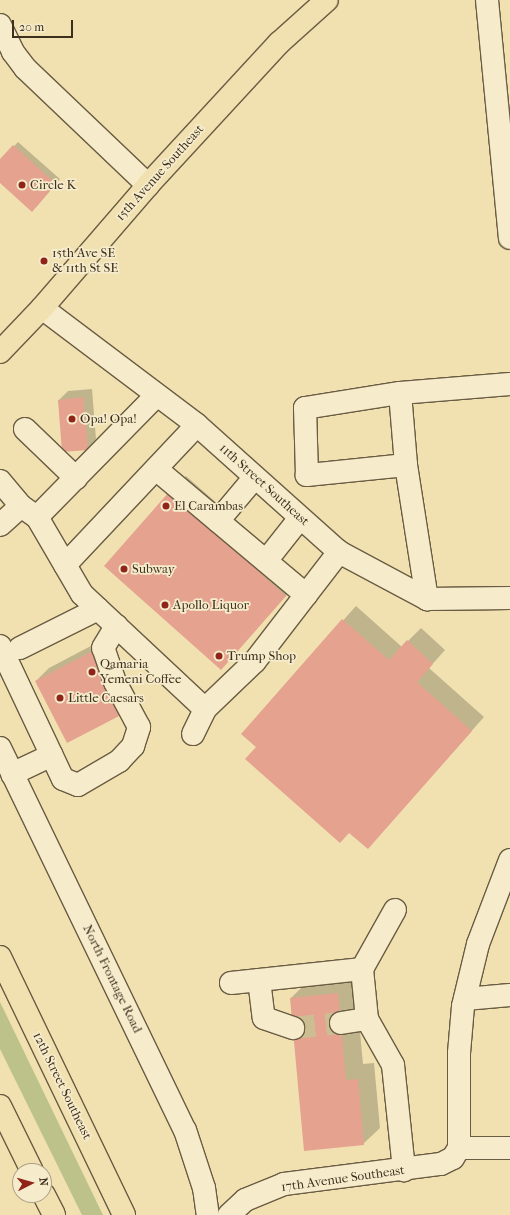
<!DOCTYPE html>
<style>
body{margin:0}
#map{position:relative;width:510px;height:1215px;overflow:hidden;background:#f1e1b1;font-family:"IM FELL French Canon",serif}
div>[style]{position:absolute}
[style*='--x']{left:calc(var(--x)*1px);top:calc(var(--y)*1px);width:calc(var(--w)*1px);rotate:calc(var(--a)*1deg)}
.green>*{inset:0;background:#bcc28a}
.shadow>*{inset:0;background:#0003}
.building>*{inset:0;background:#e5a28f}
.minor-tunnel>*{height:22px;margin-top:-11px;transform-origin:0;background:repeating-linear-gradient(90deg,#cdbd93 0 22px,transparent 0 33px)}
.roads{filter:drop-shadow(1px 0 #6a5c42) drop-shadow(-1px 0 #6a5c42) drop-shadow(0 1px #6a5c42) drop-shadow(0 -1px #6a5c42)}
.minor>*{height:22px;margin:-11px;padding:0 11px;transform-origin:11px;border-radius:11px;background:#f6eccc}
.major>*{height:22px;margin:-11px;padding:0 11px;transform-origin:11px;border-radius:11px;background:#f1e1b1}
.dots>*{width:11px;height:11px;translate:-50% -50%;box-sizing:border-box;border:2px solid #f6eccc;border-radius:50%}
span{translate:-50% -50%;white-space:nowrap;text-align:center;line-height:1.15;-webkit-text-stroke:3.5px #f6eccc;paint-order:stroke}
.street-label{font-size:13px;color:#3d2f1d}
.poi-label{font-size:13px;color:#3d2f1d}
.left{translate:0 -50%;text-align:left}
.north{position:absolute;left:12px;top:1163px;width:40px;height:40px;box-sizing:border-box;background:#f6eccc;border:1px solid #aca086;border-radius:50%;rotate:84deg;font-size:11px;font-weight:700;line-height:16px;text-align:center;color:#3d2f1d}
.north::after{content:'';display:block;margin:auto;width:14px;height:18px;background:#8f2418;clip-path:polygon(50% 0,100% 100%,50% 72%,0 100%)}
.scale{position:absolute;left:12px;top:20px;width:61px;height:18px;box-sizing:border-box;border:2px solid #3d2f1d;border-top:0;padding-left:5px;font-size:12px;line-height:14px;white-space:nowrap;color:#3d2f1d;-webkit-text-stroke:3px #f6eccc;paint-order:stroke}
</style>
<div id="map">
<div class="green">
<div style="clip-path:polygon(0 1002px,103px 1215px,82px 1215px,0 1049px)"></div>
</div>
<div class="shadow">
<div style="clip-path:polygon(18px 142px,60px 179px,37px 206px,0 181px,0 161px)"></div>
<div style="clip-path:polygon(92px 389px,96px 439px,87px 449px,63px 451px,59px 400px,68px 391px)"></div>
<div style="clip-path:polygon(186px 476px,302px 578px,221px 668px,169px 493px)"></div>
<div style="clip-path:polygon(356px 606px,402px 647px,421px 628px,445px 650px,429px 668px,484px 717px,368px 848px,242px 734px)"></div>
<div style="clip-path:polygon(106px 638px,138px 699px,124px 712px,36px 681px,49px 668px)"></div>
<div style="clip-path:polygon(355px 977px,363px 1064px,374px 1063px,380px 1128px,363px 1144px,291px 998px,308px 981px)"></div>
</div>
<div class="building">
<div style="clip-path:polygon(13px 145px,56px 184px,32px 212px,0 183px,0 159px)"></div>
<div style="clip-path:polygon(83px 397px,88px 450px,62px 452px,58px 400px)"></div>
<div style="clip-path:polygon(169px 492px,286px 596px,221px 670px,104px 566px)"></div>
<div style="clip-path:polygon(342px 619px,389px 660px,407px 640px,433px 664px,417px 682px,472px 731px,368px 849px,349px 833px,340px 843px,245px 759px,256px 747px,241px 734px)"></div>
<div style="clip-path:polygon(93px 651px,125px 713px,67px 743px,35px 681px)"></div>
<div style="clip-path:polygon(338px 993px,346px 1080px,358px 1079px,364px 1145px,304px 1151px,290px 998px)"></div>
</div>
<div class="minor-tunnel">
<div style="--x:293;--y:1028;--w:48;--a:-5.9"></div>
</div>
<div class="roads">
<div class="minor">
<div style="--x:487;--y:0;--w:239;--a:84.5"></div>
<div style="--x:0;--y:25;--w:30;--a:64"></div>
<div style="--x:13;--y:52;--w:20;--a:53"></div>
<div style="--x:25;--y:68;--w:170;--a:43.6"></div>
<div style="--x:42;--y:308;--w:194;--a:37"></div>
<div style="--x:197;--y:425;--w:191;--a:41.8"></div>
<div style="--x:339;--y:552;--w:100;--a:28.1"></div>
<div style="--x:427;--y:599;--w:83;--a:-0.7"></div>
<div style="--x:400;--y:393;--w:72;--a:85.2"></div>
<div style="--x:406;--y:465;--w:136;--a:81.1"></div>
<div style="--x:25;--y:429;--w:71;--a:43.9"></div>
<div style="--x:406;--y:465;--w:100;--a:174.2"></div>
<div style="--x:307;--y:475;--w:67;--a:-91.7"></div>
<div style="--x:305;--y:408;--w:96;--a:-9"></div>
<div style="--x:400;--y:393;--w:110;--a:-4.7"></div>
<div style="--x:156;--y:469;--w:196;--a:40"></div>
<div style="--x:0;--y:481;--w:33;--a:50"></div>
<div style="--x:21;--y:506;--w:19;--a:35"></div>
<div style="--x:37;--y:517;--w:89;--a:59.7"></div>
<div style="--x:82;--y:594;--w:168;--a:43.1"></div>
<div style="--x:37;--y:517;--w:171;--a:-45.5"></div>
<div style="--x:218;--y:521;--w:57;--a:-49.9"></div>
<div style="--x:0;--y:525;--w:28;--a:-42"></div>
<div style="--x:266;--y:561;--w:55;--a:-51.7"></div>
<div style="--x:65;--y:565;--w:192;--a:-46.7"></div>
<div style="--x:0;--y:646;--w:147;--a:64.7"></div>
<div style="--x:63;--y:779;--w:16;--a:22"></div>
<div style="--x:78;--y:785;--w:48;--a:-30.3"></div>
<div style="--x:119;--y:761;--w:21;--a:-47"></div>
<div style="--x:133;--y:746;--w:20;--a:-72"></div>
<div style="--x:139;--y:727;--w:51;--a:-118.1"></div>
<div style="--x:115;--y:682;--w:36;--a:-109"></div>
<div style="--x:103;--y:648;--w:26;--a:-59"></div>
<div style="--x:20;--y:648;--w:87;--a:-26.6"></div>
<div style="--x:193;--y:734;--w:28;--a:-64"></div>
<div style="--x:205;--y:709;--w:69;--a:-43.8"></div>
<div style="--x:255;--y:661;--w:138;--a:-52.4"></div>
<div style="--x:0;--y:748;--w:424;--a:64.2"></div>
<div style="--x:185;--y:1130;--w:61;--a:71.9"></div>
<div style="--x:204;--y:1188;--w:27;--a:82"></div>
<div style="--x:12;--y:774;--w:44;--a:-25.4"></div>
<div style="--x:395;--y:910;--w:68;--a:119.2"></div>
<div style="--x:362;--y:969;--w:50;--a:84.3"></div>
<div style="--x:367;--y:1019;--w:53;--a:60.5"></div>
<div style="--x:393;--y:1065;--w:106;--a:84"></div>
<div style="--x:259;--y:980;--w:38;--a:83"></div>
<div style="--x:264;--y:1018;--w:31;--a:19"></div>
<div style="--x:231;--y:983;--w:132;--a:-6.1"></div>
<div style="--x:465;--y:999;--w:45;--a:-5.1"></div>
<div style="--x:341;--y:1023;--w:26;--a:-9"></div>
<div style="--x:459;--y:1148;--w:95;--a:-90"></div>
<div style="--x:459;--y:1053;--w:47;--a:-85.1"></div>
<div style="--x:463;--y:1006;--w:64;--a:-76.4"></div>
<div style="--x:478;--y:944;--w:90;--a:-69.1"></div>
<div style="--x:459;--y:1148;--w:51;--a:0"></div>
<div style="--x:229;--y:1215;--w:22;--a:-43"></div>
<div style="--x:245;--y:1200;--w:42;--a:-22.3"></div>
<div style="--x:284;--y:1184;--w:158;--a:-7.3"></div>
<div style="--x:441;--y:1164;--w:13;--a:-27"></div>
<div style="--x:453;--y:1158;--w:12;--a:-59"></div>
</div>
<div class="major">
<div style="--x:0;--y:352;--w:61;--a:-46.3"></div>
<div style="--x:42;--y:308;--w:162;--a:-49.2"></div>
<div style="--x:148;--y:185;--w:193;--a:-47.3"></div>
<div style="--x:279;--y:43;--w:64;--a:-41.9"></div>
<div style="--x:0;--y:957;--w:286;--a:64.3"></div>
<div style="--x:0;--y:1106;--w:72;--a:63.8"></div>
<div style="--x:44;--y:1195;--w:22;--a:63"></div>
</div>
</div>
<div class="dots">
<div style="left:22px;top:185px;background:#8f2418"></div>
<div style="left:44px;top:261px;background:#8f2418"></div>
<div style="left:72px;top:419px;background:#8f2418"></div>
<div style="left:166px;top:506px;background:#8f2418"></div>
<div style="left:124px;top:569px;background:#8f2418"></div>
<div style="left:165px;top:605px;background:#8f2418"></div>
<div style="left:219px;top:656px;background:#8f2418"></div>
<div style="left:92px;top:672px;background:#8f2418"></div>
<div style="left:60px;top:698px;background:#8f2418"></div>
</div>
<div class="street-label">
<span style="left:160px;top:173px;rotate:-48deg">15th Avenue Southeast</span>
<span style="left:264px;top:485px;rotate:42deg">11th Street Southeast</span>
<span style="left:112px;top:979px;rotate:64deg">North Frontage Road</span>
<span style="left:62px;top:1086px;rotate:64deg">12th Street Southeast</span>
<span style="left:343px;top:1179px;rotate:-8deg">17th Avenue Southeast</span>
</div>
<div class="poi-label">
<span class="left" style="left:30px;top:185px">Circle K</span>
<span class="left" style="left:52px;top:261px">15th Ave SE<br>&amp; 11th St SE</span>
<span class="left" style="left:80px;top:419px">Opa! Opa!</span>
<span class="left" style="left:174px;top:506px">El Carambas</span>
<span class="left" style="left:132px;top:569px">Subway</span>
<span class="left" style="left:173px;top:605px">Apollo Liquor</span>
<span class="left" style="left:227px;top:656px">Trump Shop</span>
<span class="left" style="left:100px;top:672px">Qamaria<br>Yemeni Coffee</span>
<span class="left" style="left:68px;top:698px">Little Caesars</span>
</div>
<div class="north">N</div>
<div class="scale">20 m</div>
</div>
